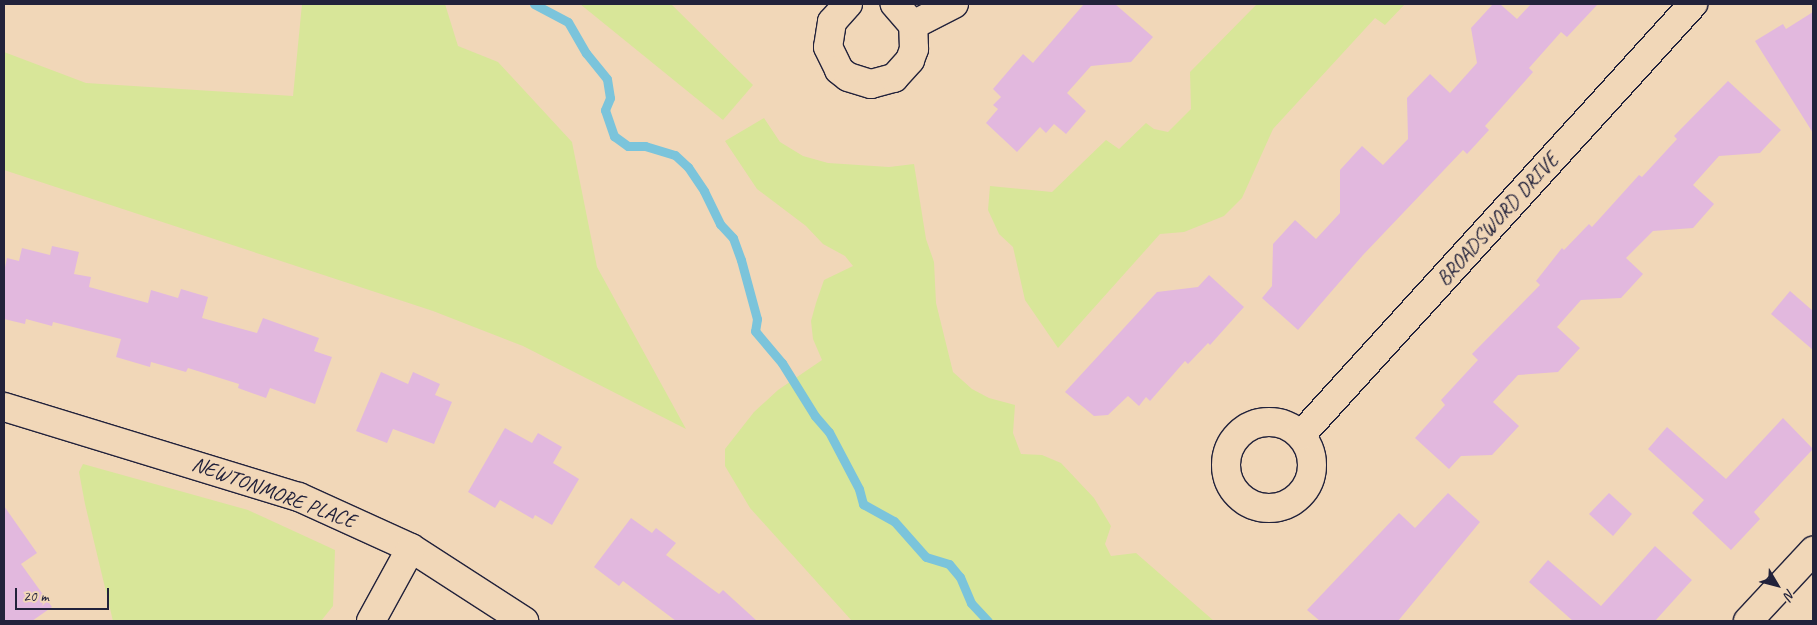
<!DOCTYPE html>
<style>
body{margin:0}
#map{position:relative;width:1817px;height:625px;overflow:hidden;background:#f1d7b8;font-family:Caveat,sans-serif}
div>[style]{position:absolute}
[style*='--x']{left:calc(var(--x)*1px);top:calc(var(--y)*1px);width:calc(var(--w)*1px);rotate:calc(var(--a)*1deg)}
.green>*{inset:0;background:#d8e699}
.stream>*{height:9px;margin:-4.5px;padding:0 4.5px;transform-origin:4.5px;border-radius:4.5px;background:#7bc4db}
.building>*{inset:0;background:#e2b8de}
.roads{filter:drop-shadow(1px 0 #22223b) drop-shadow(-1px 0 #22223b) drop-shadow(0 1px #22223b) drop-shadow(0 -1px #22223b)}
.minor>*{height:28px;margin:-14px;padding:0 14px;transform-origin:14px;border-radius:14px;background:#f1d7b8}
.minor>.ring{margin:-14px;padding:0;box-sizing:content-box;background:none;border:28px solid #f1d7b8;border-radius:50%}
span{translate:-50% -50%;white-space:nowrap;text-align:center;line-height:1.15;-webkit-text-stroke:5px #f1d7b8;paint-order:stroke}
.street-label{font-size:21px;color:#22223b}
.frame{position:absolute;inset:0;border:5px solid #22223b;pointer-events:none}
.north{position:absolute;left:1752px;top:560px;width:50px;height:50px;-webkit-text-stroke:4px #f1d7b8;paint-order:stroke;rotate:127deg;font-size:14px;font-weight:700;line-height:20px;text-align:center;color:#22223b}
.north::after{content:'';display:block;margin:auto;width:18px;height:22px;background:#22223b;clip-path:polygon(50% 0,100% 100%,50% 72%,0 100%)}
.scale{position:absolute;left:15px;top:588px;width:94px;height:22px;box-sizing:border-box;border:2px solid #22223b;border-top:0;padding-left:6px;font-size:15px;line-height:18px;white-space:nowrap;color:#22223b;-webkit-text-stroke:4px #f1d7b8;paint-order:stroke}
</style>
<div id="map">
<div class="green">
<div style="clip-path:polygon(302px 4px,445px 4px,458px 46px,498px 62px,572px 142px,597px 267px,686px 429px,523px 346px,433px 311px,4px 170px,4px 52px,86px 83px,293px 96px)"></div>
<div style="clip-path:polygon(580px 4px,671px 4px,753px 85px,723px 120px)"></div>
<div style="clip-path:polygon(1257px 4px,1405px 4px,1385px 25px,1375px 18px,1273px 129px,1242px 198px,1224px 216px,1184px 232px,1160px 234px,1058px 348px,1025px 300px,1013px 247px,999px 234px,988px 210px,990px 186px,1052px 192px,1106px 140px,1119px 149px,1146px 123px,1154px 129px,1168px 132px,1191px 109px,1190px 72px)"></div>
<div style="clip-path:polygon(764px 118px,780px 142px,803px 156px,828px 163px,889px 167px,914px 164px,926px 239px,934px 262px,936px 303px,953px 372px,972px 389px,989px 398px,1015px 405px,1013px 433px,1021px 454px,1042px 455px,1061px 463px,1094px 498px,1111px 526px,1105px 544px,1111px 556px,1136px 553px,1214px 621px,852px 621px,750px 508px,725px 466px,725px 449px,754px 412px,778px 390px,822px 360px,813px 339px,811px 321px,816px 303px,824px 280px,853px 266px,845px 256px,823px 244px,806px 226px,757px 189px,725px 141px)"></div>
<div style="clip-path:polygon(83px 464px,248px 510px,335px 550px,333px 606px,321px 621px,113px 621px,85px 504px,79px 472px)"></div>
</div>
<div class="stream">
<div style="--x:534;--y:4;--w:38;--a:28"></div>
<div style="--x:568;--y:22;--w:36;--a:60"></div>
<div style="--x:586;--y:53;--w:33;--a:51"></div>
<div style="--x:607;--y:79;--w:19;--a:81"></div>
<div style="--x:610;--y:98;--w:13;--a:113"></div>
<div style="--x:605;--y:110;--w:28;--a:71"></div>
<div style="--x:614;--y:136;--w:17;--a:36"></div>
<div style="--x:628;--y:146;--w:17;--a:0"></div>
<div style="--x:645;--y:146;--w:31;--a:17"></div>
<div style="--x:675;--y:155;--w:18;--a:43"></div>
<div style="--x:688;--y:167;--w:29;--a:56"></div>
<div style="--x:704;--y:191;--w:37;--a:64"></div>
<div style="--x:720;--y:224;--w:19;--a:47"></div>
<div style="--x:733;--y:238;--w:23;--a:70"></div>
<div style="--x:741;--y:260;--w:61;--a:74.8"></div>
<div style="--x:757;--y:319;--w:12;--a:99"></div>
<div style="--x:755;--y:331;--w:42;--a:49.8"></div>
<div style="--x:782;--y:363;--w:62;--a:58.1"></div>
<div style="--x:815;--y:416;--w:21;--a:49"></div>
<div style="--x:829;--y:432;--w:64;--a:62.2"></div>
<div style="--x:859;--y:489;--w:16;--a:75"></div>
<div style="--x:863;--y:504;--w:35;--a:29"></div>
<div style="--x:894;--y:521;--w:48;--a:48.4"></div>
<div style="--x:926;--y:557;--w:24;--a:17"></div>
<div style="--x:949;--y:564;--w:17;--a:50"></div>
<div style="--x:960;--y:577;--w:28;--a:67"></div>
<div style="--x:971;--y:603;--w:25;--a:47"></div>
</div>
<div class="building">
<div style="clip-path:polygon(1084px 4px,1115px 4px,1153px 37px,1131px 62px,1091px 66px,1067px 93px,1086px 111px,1066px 134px,1054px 124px,1046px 133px,1040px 127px,1017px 152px,986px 123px,998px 109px,993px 105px,1001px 97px,993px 89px,1023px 54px,1033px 63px)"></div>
<div style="clip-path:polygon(1493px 4px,1500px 4px,1517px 19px,1531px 4px,1598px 4px,1567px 37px,1561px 32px,1529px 68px,1533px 72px,1485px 126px,1489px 130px,1467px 154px,1463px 150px,1363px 255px,1298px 330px,1262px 298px,1272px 286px,1273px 244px,1295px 220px,1316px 239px,1340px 213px,1340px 170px,1362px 146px,1383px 165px,1408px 139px,1407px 98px,1430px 74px,1450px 93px,1477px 63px,1471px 28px)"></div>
<div style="clip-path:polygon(1813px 12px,1813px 133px,1755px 41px,1783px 24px,1786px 29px)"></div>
<div style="clip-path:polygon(1728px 81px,1781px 130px,1760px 153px,1719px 156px,1693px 185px,1714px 204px,1693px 228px,1653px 231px,1626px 258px,1643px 274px,1621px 298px,1581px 300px,1557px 327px,1580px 348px,1558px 372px,1518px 375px,1493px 402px,1519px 426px,1492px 455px,1461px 456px,1449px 469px,1415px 438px,1445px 405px,1441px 400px,1478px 360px,1472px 354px,1540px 285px,1536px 281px,1562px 248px,1564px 250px,1589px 224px,1592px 227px,1639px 175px,1642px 177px,1677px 139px,1674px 136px)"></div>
<div style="clip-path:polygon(52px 246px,79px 252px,74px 274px,91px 277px,89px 287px,148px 303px,151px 290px,178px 298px,181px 289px,208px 297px,202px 318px,257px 333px,263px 318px,319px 338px,314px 351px,332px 357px,315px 404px,270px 388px,266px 398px,238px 388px,239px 384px,188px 368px,186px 372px,151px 362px,150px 367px,116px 357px,121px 339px,53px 322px,52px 326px,26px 319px,25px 324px,4px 319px,4px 272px,7px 258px,19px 261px,22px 248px,50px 255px)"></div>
<div style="clip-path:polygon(1209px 275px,1244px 307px,1210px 345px,1208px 343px,1188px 364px,1185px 361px,1150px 401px,1146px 397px,1139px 406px,1128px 396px,1108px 415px,1094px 416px,1065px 392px,1157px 292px,1198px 287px)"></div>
<div style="clip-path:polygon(1790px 291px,1813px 311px,1813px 350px,1771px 314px)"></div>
<div style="clip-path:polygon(381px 372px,408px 384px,413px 372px,440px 384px,435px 395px,452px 402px,434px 444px,393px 429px,387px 443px,356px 431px)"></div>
<div style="clip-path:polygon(1783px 418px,1813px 449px,1754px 512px,1760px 519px,1731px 550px,1692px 513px,1704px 500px,1648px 449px,1667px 427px,1726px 479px)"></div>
<div style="clip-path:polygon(505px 428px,532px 443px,538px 433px,562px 447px,553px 463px,579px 479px,552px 525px,535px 515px,533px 519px,500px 500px,495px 508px,468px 492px)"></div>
<div style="clip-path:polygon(1448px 493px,1480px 522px,1398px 621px,1320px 621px,1307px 610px,1399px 513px,1415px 528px)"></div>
<div style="clip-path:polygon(1609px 493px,1632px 514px,1613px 536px,1589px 514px)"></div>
<div style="clip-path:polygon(4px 506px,37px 553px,21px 564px,52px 607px,32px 621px,4px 621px)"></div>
<div style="clip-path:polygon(631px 518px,652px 533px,656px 528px,676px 543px,666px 555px,719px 594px,723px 590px,757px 621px,676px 621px,623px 581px,619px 586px,594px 567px)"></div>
<div style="clip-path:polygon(1655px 546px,1692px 580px,1655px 621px,1573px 621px,1529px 582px,1548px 560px,1601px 606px)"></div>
</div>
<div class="roads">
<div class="minor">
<div style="--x:848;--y:4;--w:24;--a:132"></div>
<div style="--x:832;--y:22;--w:25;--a:99"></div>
<div style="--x:828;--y:47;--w:25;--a:64"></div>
<div style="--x:839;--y:70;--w:11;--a:38"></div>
<div style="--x:848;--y:77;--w:24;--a:17"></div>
<div style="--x:871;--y:84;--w:24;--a:-15"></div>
<div style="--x:894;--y:78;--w:24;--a:-48"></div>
<div style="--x:910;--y:60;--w:12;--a:-70"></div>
<div style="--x:914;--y:49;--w:24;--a:-92"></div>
<div style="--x:913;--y:25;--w:28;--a:-131"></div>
<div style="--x:913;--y:25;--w:46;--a:-27.1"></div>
<div style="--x:4;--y:407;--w:308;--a:17"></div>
<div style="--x:299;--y:497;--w:123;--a:24.5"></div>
<div style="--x:411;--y:548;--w:135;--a:32.9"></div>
<div class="ring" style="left:1226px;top:422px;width:58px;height:58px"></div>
<div style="--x:1301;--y:435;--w:583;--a:-47.71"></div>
<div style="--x:371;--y:621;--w:83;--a:-61.3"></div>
<div style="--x:1748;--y:621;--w:96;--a:-47.1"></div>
</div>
</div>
<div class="street-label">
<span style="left:1497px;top:219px;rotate:-48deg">BROADSWORD DRIVE</span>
<span style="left:274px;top:492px;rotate:20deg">NEWTONMORE PLACE</span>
</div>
<div class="frame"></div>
<div class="north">N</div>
<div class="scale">20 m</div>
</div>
